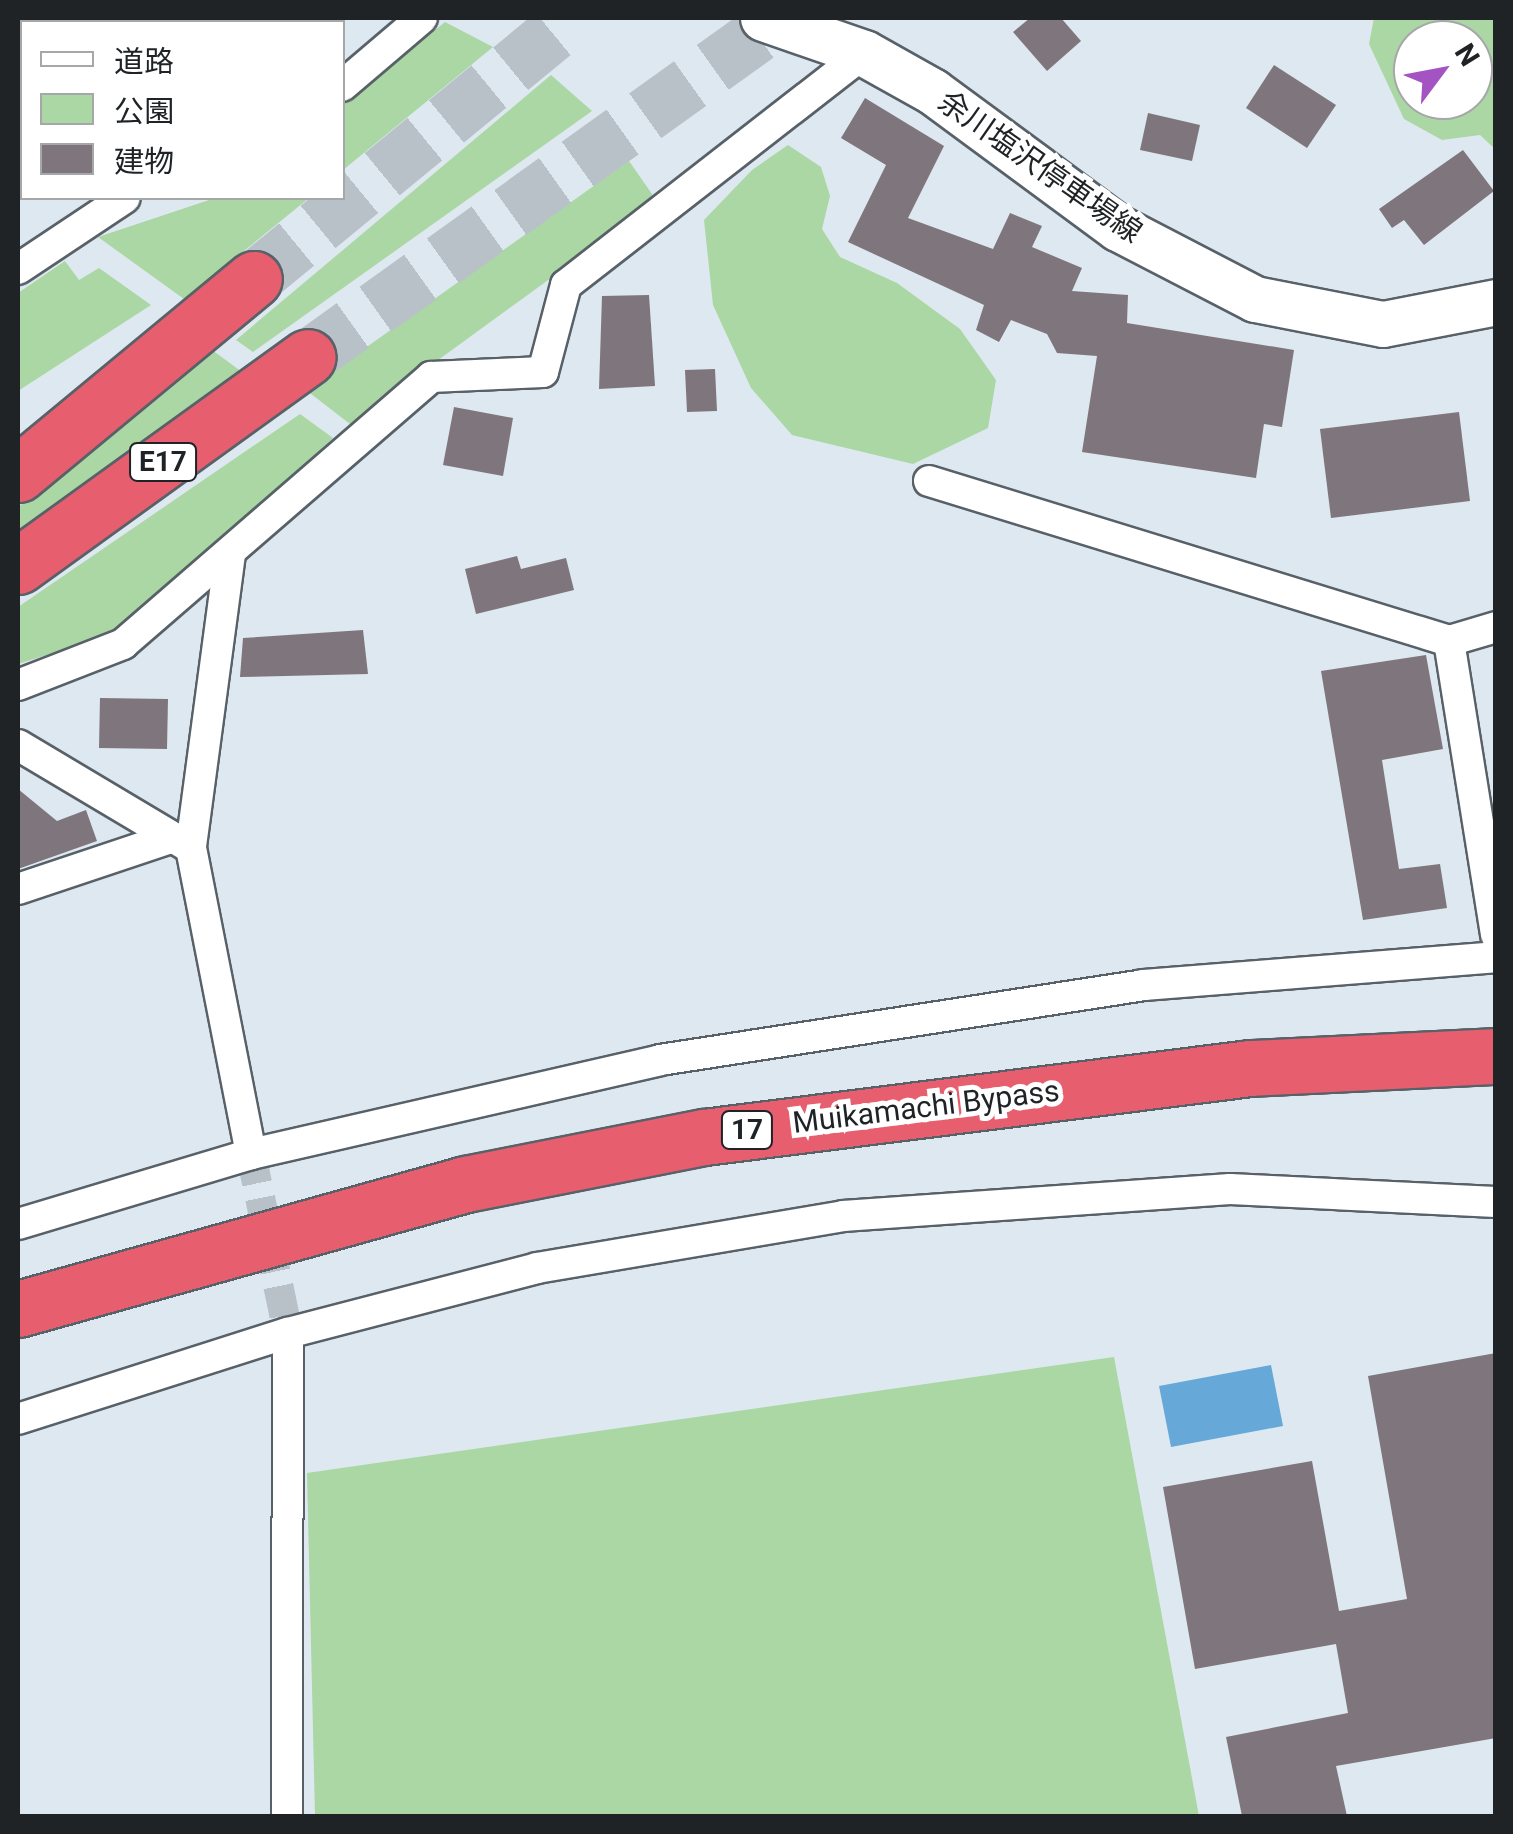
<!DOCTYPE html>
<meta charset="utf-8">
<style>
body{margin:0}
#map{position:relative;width:1513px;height:1834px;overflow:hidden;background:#dee8f1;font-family:Roboto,"Noto Sans JP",sans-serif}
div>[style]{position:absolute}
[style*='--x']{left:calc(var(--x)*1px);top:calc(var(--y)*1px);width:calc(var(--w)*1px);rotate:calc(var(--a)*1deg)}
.green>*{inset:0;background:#aad7a3}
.water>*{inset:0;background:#66a9d8}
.building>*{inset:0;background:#7f757c}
.street-tunnel>*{height:30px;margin-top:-15px;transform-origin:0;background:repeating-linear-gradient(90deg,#b8c1c8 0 30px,transparent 0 45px)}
.highway-tunnel>*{height:55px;margin-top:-27.5px;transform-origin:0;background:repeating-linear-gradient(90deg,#b8c1c8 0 55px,transparent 0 83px)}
.roads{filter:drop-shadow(2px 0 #586168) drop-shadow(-2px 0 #586168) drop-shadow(0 2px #586168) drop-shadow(0 -2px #586168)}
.street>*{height:30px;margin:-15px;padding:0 15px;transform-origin:15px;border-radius:15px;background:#fff}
.secondary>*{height:45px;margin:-22.5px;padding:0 22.5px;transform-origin:22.5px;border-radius:22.5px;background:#fff}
.highway>*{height:55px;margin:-27.5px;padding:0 27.5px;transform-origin:27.5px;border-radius:27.5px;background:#e75e6f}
span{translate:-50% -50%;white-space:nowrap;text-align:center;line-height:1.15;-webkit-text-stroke:10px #fff;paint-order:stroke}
.shield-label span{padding:2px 8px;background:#fff;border:2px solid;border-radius:8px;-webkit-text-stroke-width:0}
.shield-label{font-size:28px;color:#1f2326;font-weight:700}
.street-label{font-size:30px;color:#1f2326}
.frame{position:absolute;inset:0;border:20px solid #1f2326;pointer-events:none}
.legend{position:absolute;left:20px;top:20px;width:325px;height:180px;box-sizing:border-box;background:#fff;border:2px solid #a5a7a8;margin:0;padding:12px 18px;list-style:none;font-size:30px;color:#1f2326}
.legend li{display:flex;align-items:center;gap:20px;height:50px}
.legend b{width:50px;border:2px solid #a5a7a8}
.north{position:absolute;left:1393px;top:20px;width:100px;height:100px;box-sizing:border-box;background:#fff;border:2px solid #a5a7a8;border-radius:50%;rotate:58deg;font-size:28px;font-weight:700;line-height:40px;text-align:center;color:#1f2326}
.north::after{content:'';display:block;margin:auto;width:35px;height:45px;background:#a453c3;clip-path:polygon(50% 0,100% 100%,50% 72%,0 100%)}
</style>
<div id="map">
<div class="green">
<div style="clip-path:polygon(evenodd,1374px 18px,1495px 18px,1495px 149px,1480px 135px,1442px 140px,1404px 119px,1369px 44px,1374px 18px,1413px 40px,1473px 40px,1473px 100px,1413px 100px,1413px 40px)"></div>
<div style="clip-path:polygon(445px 22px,493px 47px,343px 170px,342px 105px)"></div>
<div style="clip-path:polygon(551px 75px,592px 111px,253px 352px,236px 340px)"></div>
<div style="clip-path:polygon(788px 145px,821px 167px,830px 196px,822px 229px,840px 257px,897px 283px,960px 329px,996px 380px,988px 428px,913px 464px,792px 435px,751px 388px,713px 305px,704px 220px,752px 170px)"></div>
<div style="clip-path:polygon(629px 161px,652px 194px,650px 206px,350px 424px,306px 390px)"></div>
<div style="clip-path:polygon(215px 198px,309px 198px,239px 255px,243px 261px,184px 299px,98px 237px)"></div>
<div style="clip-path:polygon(65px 261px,79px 280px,99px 268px,151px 305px,18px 391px,18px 293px)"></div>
<div style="clip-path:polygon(208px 347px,242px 372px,18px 532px,18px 507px)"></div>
<div style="clip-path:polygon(300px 414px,333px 438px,187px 574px,119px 632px,18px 664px,18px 607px)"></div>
<div style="clip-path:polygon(1114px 1357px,1199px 1816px,315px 1816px,307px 1473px)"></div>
</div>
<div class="water">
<div style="clip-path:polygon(1271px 1365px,1283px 1426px,1171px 1447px,1159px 1386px)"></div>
</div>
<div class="building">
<div style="clip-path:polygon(1030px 18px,1061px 18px,1081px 41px,1047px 71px,1013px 32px)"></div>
<div style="clip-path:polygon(1274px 65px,1336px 105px,1307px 148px,1246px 108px)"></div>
<div style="clip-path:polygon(865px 98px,944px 146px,908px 218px,993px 249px,1010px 213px,1042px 226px,1032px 247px,1082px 268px,1072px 291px,1128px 295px,1127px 323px,1294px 350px,1282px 427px,1264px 424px,1256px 478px,1082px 452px,1097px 356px,1057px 353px,1047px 334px,1011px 320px,999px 342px,976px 330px,984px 305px,848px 242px,886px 165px,841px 138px)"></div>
<div style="clip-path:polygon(1148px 113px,1200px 125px,1192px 161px,1140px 150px)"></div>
<div style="clip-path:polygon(1463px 150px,1494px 191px,1424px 245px,1404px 220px,1392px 228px,1379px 209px)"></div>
<div style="clip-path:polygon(649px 295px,655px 386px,599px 389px,602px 296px)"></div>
<div style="clip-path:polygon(715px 369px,717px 411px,687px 412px,685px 370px)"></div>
<div style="clip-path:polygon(454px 407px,513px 418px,503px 476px,443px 465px)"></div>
<div style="clip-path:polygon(1459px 412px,1470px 501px,1331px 518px,1320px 429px)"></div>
<div style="clip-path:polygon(517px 556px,521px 569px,566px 558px,574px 590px,476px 614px,465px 569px)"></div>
<div style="clip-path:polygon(363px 630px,368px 674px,240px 677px,243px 638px)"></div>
<div style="clip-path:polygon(1426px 655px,1443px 749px,1382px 760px,1399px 869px,1440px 864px,1447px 908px,1363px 920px,1321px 671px)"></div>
<div style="clip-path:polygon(100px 698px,168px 699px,167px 749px,99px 748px)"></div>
<div style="clip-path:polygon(18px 789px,57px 821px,86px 810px,97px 841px,18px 869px)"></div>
<div style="clip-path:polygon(1496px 1353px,1496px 1738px,1336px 1766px,1347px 1816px,1242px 1816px,1226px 1737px,1348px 1713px,1336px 1644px,1195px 1669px,1163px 1487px,1312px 1461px,1339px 1611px,1407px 1599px,1368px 1376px)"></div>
</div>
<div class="street-tunnel">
<div style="--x:251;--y:1154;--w:183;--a:78.3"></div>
</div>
<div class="highway-tunnel">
<div style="--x:254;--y:279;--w:411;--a:-39.4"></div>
<div style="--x:308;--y:357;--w:582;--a:-35.63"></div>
</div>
<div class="roads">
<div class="street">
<div style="--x:69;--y:18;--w:4;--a:76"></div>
<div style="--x:342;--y:86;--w:105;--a:-40.4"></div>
<div style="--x:18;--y:269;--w:128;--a:-33.6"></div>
<div style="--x:929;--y:481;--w:544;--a:17.1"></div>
<div style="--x:1449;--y:641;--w:49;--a:-16.6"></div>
<div style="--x:230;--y:554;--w:297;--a:97.6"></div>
<div style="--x:191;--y:848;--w:312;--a:78.9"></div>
<div style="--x:1449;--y:641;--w:298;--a:80.9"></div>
<div style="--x:18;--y:685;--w:113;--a:-21.3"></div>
<div style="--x:123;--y:644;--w:408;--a:-40.9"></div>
<div style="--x:431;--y:377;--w:112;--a:-2.6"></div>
<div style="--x:543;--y:372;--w:90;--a:-75.2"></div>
<div style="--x:566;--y:285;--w:378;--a:-37.9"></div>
<div style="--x:18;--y:745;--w:201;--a:30.8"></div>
<div style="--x:18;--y:889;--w:160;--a:-18.5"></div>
<div style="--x:18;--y:1224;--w:243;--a:-16.7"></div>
<div style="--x:251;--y:1154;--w:420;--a:-12.9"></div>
<div style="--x:660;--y:1060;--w:489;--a:-8.8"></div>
<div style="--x:1143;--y:985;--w:354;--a:-4.5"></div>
<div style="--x:18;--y:1419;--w:283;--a:-17.7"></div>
<div style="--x:288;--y:1333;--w:257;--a:-14.6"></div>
<div style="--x:537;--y:1268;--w:310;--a:-9.6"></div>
<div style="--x:843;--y:1216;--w:388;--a:-4"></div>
<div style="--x:1230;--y:1189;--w:266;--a:2.8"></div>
<div style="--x:287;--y:1816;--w:483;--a:-89.9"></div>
</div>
<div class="secondary">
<div style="--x:763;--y:18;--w:107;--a:19.1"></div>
<div style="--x:864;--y:53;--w:78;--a:29.2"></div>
<div style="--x:932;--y:91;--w:231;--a:36.4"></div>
<div style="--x:1118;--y:228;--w:154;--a:27.4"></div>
<div style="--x:1255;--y:299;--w:130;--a:11.1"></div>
<div style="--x:1383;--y:324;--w:115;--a:-11"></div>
</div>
<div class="highway">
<div style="--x:18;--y:474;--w:306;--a:-39.6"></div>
<div style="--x:18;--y:566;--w:357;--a:-35.8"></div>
<div style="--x:18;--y:1309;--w:465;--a:-15.6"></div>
<div style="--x:466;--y:1184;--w:243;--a:-11.2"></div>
<div style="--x:704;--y:1137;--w:550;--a:-7.2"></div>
<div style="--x:1250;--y:1068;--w:246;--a:-2.8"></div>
</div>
</div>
<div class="shield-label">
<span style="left:163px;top:462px">E17</span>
<span style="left:747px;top:1130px">17</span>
</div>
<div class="street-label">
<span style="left:1040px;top:167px;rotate:35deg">余川塩沢停車場線</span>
<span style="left:926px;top:1107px;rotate:-7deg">Muikamachi Bypass</span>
</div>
<div class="frame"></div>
<ul class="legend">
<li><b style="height:12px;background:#fff"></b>道路</li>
<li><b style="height:28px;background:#aad7a3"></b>公園</li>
<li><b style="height:28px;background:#7f757c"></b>建物</li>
</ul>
<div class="north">N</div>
</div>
